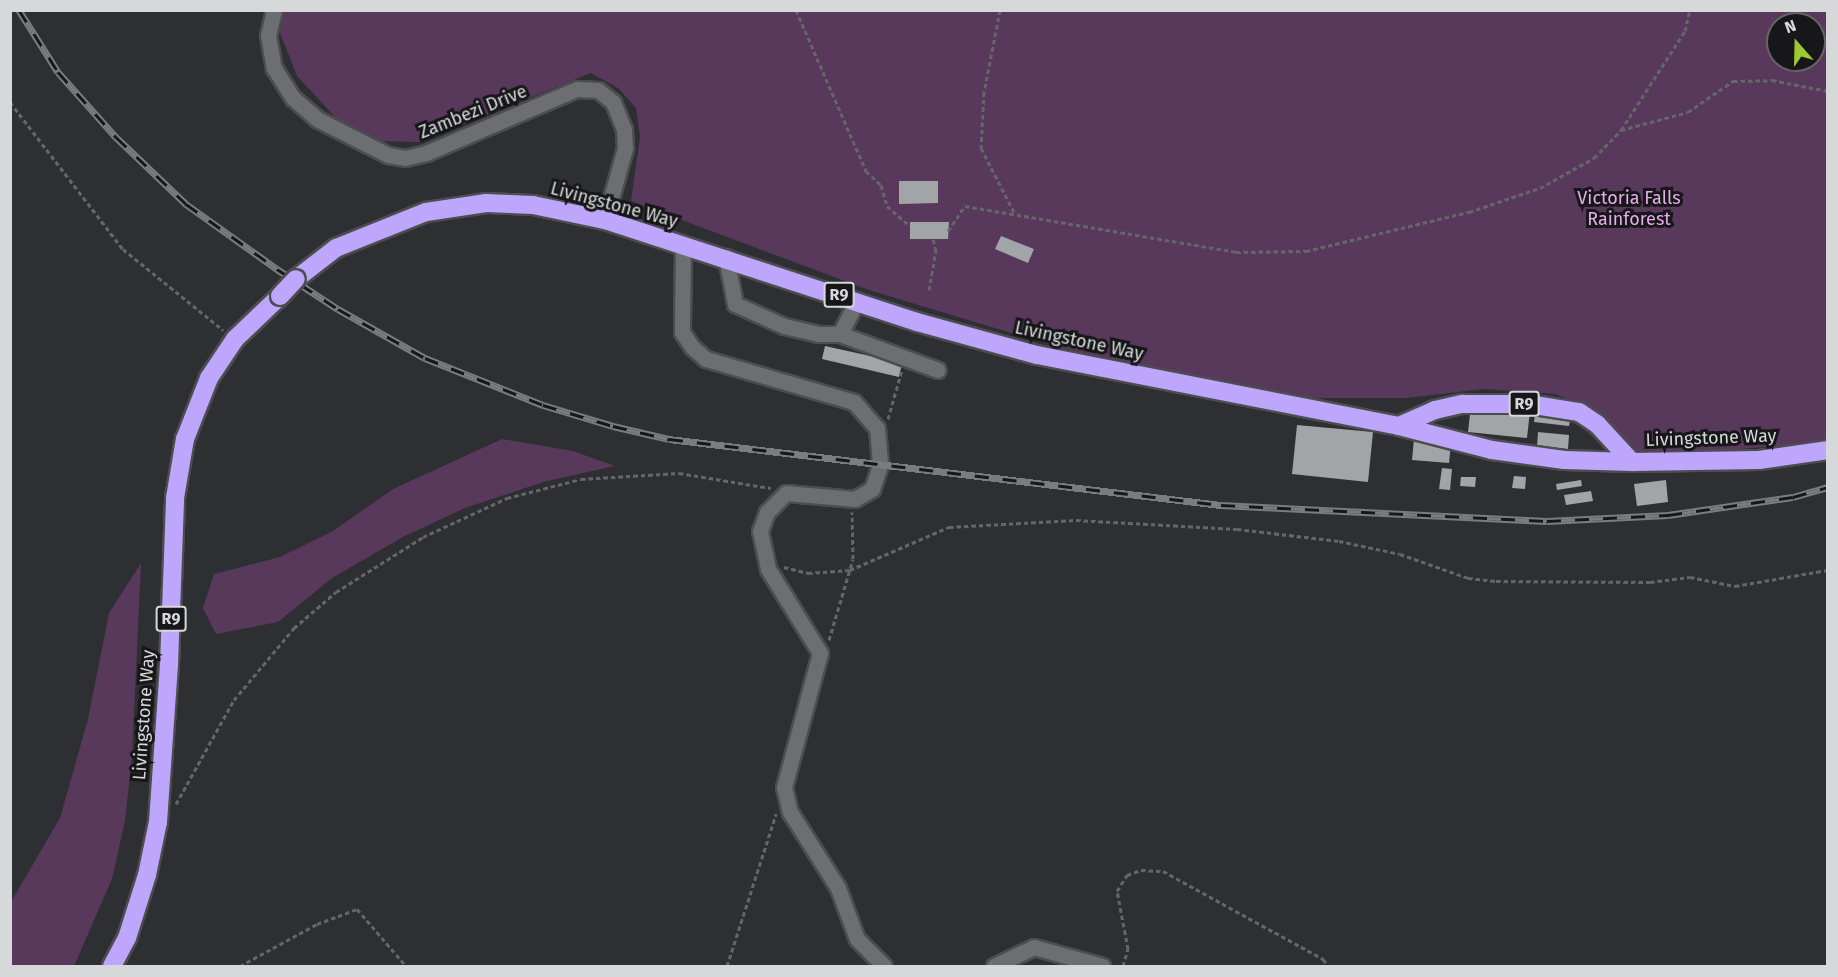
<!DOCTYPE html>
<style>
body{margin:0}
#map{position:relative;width:1838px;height:977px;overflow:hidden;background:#2e2f32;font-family:"Fira Sans",sans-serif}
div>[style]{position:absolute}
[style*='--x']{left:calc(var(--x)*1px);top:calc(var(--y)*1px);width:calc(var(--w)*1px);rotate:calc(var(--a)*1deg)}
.green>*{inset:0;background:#58385b}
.building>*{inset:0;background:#a2a5a8}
.path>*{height:3px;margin-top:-1.5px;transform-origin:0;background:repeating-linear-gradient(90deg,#656668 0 4.5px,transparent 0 7.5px)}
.roads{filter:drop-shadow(2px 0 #4c4d4f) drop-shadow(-2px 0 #4c4d4f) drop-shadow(0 2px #4c4d4f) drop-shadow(0 -2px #4c4d4f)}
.minor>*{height:15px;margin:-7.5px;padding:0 7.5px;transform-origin:7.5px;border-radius:7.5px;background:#6c6e71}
.highway>*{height:18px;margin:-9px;padding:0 9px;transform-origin:9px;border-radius:9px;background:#bda6fb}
.rail>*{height:7px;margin-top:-3.5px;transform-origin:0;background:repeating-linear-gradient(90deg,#171719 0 14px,#7b7c7e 0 28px);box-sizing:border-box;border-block:2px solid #7b7c7e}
.bridges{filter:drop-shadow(2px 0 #4c4d4f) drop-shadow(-2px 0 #4c4d4f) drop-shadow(0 2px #4c4d4f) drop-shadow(0 -2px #4c4d4f)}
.highway-bridge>*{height:18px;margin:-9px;padding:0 9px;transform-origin:9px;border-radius:9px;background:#bda6fb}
span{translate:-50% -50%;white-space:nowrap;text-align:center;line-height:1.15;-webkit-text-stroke:6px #171719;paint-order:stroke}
.shield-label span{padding:2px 4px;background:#171719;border:2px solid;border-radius:4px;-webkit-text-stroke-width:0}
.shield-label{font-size:16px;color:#d7d8d9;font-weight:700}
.street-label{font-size:18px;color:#d7d8d9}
.park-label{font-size:18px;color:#e6abeb}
.frame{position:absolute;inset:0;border:12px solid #d7d8d9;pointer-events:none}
.north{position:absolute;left:1766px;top:12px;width:60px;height:60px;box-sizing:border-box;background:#171719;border:2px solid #646466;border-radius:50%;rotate:340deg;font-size:16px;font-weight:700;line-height:24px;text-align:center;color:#d7d8d9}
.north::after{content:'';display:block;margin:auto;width:21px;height:27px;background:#9cca32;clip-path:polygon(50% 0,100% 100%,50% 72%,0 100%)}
</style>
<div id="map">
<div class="green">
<div style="clip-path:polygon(evenodd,285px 10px,1827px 11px,1827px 442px,1729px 450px,1638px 451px,1597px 411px,1555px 394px,1485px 389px,1406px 398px,1306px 398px,1061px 348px,869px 290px,631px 201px,640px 137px,636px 108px,618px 88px,591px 73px,420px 142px,374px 141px,336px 118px,297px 76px,279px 30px,285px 10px,1778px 24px,1814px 24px,1814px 60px,1778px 60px,1778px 24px)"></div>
<div style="clip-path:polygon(502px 439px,573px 451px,615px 466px,543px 482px,465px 508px,403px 537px,332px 578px,278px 622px,216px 634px,203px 608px,214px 574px,280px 557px,333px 531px,393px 489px)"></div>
<div style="clip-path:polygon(141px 563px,132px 757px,125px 821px,112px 879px,74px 966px,11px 966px,11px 902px,60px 818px,88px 719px,109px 613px)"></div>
</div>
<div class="building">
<div style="clip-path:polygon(899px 181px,938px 181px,938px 203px,899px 204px)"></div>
<div style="clip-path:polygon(910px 222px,949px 222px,948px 239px,910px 239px)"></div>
<div style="clip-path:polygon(1001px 236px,1034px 249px,1028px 263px,995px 249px)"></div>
<div style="clip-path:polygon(825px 346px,902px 363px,899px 377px,822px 359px)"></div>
<div style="clip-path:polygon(1471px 405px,1530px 411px,1527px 438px,1468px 432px)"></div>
<div style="clip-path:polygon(1536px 409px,1571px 414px,1569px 426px,1534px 422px)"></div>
<div style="clip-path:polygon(1297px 425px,1373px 432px,1368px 482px,1292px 474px)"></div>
<div style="clip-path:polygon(1538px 432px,1569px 435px,1568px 449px,1537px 446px)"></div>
<div style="clip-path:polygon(1414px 439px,1451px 443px,1449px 463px,1412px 460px)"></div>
<div style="clip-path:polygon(1442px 468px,1452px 469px,1450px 490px,1439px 489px)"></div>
<div style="clip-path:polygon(1514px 476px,1526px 477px,1525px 489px,1512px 488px)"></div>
<div style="clip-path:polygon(1461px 477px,1476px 477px,1475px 487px,1460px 486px)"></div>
<div style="clip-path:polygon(1581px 480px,1582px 486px,1557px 490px,1556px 484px)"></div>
<div style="clip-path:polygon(1666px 480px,1668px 502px,1637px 506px,1634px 484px)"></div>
<div style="clip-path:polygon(1591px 491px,1593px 501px,1566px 505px,1564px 495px)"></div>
</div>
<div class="path">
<div style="--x:796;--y:10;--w:176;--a:66.5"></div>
<div style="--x:866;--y:171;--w:21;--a:43"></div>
<div style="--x:881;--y:185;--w:22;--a:74"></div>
<div style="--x:887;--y:206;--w:30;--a:41"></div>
<div style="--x:1000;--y:10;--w:84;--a:101"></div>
<div style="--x:984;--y:92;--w:56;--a:93.1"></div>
<div style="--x:981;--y:148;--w:72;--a:62.7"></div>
<div style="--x:10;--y:102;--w:185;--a:52.5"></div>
<div style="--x:123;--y:249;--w:129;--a:39"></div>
<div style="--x:1621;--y:130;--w:118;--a:-57.1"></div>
<div style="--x:1685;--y:31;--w:22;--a:-77"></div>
<div style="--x:948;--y:231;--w:30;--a:-56"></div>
<div style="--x:965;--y:206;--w:275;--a:9.6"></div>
<div style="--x:1236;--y:252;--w:70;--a:-0.8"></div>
<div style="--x:1306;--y:251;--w:168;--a:-13.5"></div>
<div style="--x:1469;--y:212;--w:75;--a:-18.7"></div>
<div style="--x:1540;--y:188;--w:62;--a:-29.1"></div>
<div style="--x:1594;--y:158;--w:39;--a:-46"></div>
<div style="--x:1621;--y:130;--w:69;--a:-15"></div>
<div style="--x:1688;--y:112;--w:55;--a:-34.6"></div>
<div style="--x:1733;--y:81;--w:39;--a:-1"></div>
<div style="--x:1772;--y:80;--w:57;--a:11.1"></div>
<div style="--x:929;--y:290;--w:40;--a:-80"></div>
<div style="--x:936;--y:251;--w:12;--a:-104"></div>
<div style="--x:888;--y:419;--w:51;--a:-74.1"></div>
<div style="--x:784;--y:567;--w:25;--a:14"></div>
<div style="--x:808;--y:573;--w:42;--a:-4.1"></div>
<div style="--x:850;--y:570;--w:108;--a:-23.5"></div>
<div style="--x:949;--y:527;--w:127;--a:-3.2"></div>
<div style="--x:1076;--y:520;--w:161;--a:3.2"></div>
<div style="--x:1237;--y:529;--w:103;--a:6.7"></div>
<div style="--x:1339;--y:541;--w:62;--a:12"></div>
<div style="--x:1400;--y:554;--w:72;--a:19.4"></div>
<div style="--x:1468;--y:578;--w:28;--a:6"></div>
<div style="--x:1496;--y:581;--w:154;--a:0.4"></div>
<div style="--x:1650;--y:582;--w:40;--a:-7.1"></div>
<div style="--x:1690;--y:577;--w:46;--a:11.3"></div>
<div style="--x:1735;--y:586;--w:94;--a:-9.8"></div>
<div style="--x:829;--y:640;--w:84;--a:-73.5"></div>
<div style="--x:853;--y:559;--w:47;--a:-91.2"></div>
<div style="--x:176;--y:804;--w:119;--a:-60.9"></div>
<div style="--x:234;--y:700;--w:94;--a:-50.2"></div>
<div style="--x:294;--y:628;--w:55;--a:-40.6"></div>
<div style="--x:336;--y:592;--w:103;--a:-32.3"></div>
<div style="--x:423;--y:537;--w:93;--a:-24.9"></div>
<div style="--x:507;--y:498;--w:76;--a:-14.4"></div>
<div style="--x:581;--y:479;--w:98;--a:-3.5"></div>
<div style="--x:679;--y:473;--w:93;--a:9.3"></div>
<div style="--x:240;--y:966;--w:88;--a:-28.6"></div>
<div style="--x:317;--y:924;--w:43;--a:-20.6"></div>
<div style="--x:357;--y:909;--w:75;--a:49.3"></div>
<div style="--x:727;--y:966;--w:160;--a:-72.1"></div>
<div style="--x:1123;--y:966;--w:18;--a:-74"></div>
<div style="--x:1128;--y:949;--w:59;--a:-100.7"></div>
<div style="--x:1117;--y:891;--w:19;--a:-58"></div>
<div style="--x:1127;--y:875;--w:15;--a:-20"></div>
<div style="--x:1141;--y:870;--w:22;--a:3"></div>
<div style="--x:1163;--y:871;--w:183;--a:28.8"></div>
<div style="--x:1323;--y:959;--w:9;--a:54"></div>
</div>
<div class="roads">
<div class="minor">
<div style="--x:274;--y:10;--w:26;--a:103"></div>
<div style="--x:268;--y:35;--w:34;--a:80"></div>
<div style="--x:274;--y:68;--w:36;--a:58"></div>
<div style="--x:293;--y:98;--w:32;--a:41"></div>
<div style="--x:317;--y:119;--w:80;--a:26.9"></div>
<div style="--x:388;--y:155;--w:17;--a:10"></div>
<div style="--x:405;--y:158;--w:22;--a:-13"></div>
<div style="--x:426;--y:153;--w:164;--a:-23"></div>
<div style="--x:577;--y:89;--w:21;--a:3"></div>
<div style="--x:598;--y:90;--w:19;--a:39"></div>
<div style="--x:613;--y:102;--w:29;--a:68"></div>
<div style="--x:624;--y:129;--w:19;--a:87"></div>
<div style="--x:625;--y:148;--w:75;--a:105.5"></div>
<div style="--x:683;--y:245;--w:87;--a:90.7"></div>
<div style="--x:682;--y:332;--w:18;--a:56"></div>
<div style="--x:692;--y:347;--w:18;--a:41"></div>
<div style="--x:706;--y:359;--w:154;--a:16.2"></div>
<div style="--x:854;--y:402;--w:35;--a:49"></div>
<div style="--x:877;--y:428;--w:37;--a:85"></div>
<div style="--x:880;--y:465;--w:25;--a:108"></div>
<div style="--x:872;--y:489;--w:20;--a:150"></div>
<div style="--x:855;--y:499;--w:69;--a:-175"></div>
<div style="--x:786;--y:493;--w:27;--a:135"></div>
<div style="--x:767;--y:512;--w:20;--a:110"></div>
<div style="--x:760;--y:531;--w:39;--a:78"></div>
<div style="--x:768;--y:569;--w:99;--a:58.2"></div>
<div style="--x:820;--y:653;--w:139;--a:105"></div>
<div style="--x:784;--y:787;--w:26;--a:77"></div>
<div style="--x:790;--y:812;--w:90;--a:57.7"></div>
<div style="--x:838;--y:888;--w:54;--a:69.6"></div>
<div style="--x:857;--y:939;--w:38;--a:45"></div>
<div style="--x:726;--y:257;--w:48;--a:79.2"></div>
<div style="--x:735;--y:304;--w:54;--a:24.2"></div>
<div style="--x:784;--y:326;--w:35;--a:13"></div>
<div style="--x:818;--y:334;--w:22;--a:0"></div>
<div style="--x:840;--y:334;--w:104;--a:20.2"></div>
<div style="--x:840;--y:334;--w:37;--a:-63"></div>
<div style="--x:994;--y:966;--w:44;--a:-25.4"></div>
<div style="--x:1034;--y:947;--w:71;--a:15.6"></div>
</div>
<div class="highway">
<div style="--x:296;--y:279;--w:51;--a:-37.8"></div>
<div style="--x:336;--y:248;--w:97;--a:-21.8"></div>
<div style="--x:426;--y:212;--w:61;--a:-8.5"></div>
<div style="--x:486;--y:203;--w:47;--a:2.4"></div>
<div style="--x:533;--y:205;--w:74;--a:11.8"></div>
<div style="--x:605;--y:220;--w:328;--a:18.1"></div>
<div style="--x:917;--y:322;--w:124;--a:15.4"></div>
<div style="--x:1037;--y:355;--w:369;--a:11.1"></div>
<div style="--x:1399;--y:426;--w:96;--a:14.5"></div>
<div style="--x:1492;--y:450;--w:73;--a:7.9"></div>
<div style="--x:1564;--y:460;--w:68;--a:1.7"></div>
<div style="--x:1632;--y:462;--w:127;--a:-0.9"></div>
<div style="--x:1759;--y:460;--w:70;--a:-8.2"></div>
<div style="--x:1399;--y:426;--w:39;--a:-24"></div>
<div style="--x:1435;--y:410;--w:28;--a:-13"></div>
<div style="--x:1462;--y:404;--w:66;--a:0"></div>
<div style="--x:1528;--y:404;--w:52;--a:8.9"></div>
<div style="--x:1579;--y:412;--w:22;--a:34"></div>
<div style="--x:1597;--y:424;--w:52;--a:47.4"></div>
<div style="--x:112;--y:966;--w:32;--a:-62"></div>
<div style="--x:127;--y:938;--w:66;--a:-72.4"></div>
<div style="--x:147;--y:875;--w:54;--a:-78.3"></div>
<div style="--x:158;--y:822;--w:157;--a:-86"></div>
<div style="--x:169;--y:665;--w:167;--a:-87.9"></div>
<div style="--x:175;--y:498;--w:60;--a:-80.4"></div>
<div style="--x:185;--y:439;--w:66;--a:-68.5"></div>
<div style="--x:209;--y:378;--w:47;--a:-56.3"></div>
<div style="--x:235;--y:339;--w:62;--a:-43.7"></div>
</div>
</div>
<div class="rail">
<div style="--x:19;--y:10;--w:73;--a:57.8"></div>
<div style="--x:58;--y:72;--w:87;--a:48.3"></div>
<div style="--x:116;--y:137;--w:97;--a:43.7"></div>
<div style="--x:186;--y:204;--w:112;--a:35.5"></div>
<div style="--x:277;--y:269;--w:73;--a:33.3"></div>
<div style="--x:338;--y:309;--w:100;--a:29.4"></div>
<div style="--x:425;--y:358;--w:127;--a:21.7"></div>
<div style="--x:543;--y:405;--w:73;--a:16.7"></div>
<div style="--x:613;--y:426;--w:57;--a:13.1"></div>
<div style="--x:669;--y:439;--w:556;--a:6.82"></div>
<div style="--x:1221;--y:505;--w:326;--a:2.8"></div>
<div style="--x:1547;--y:521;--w:121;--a:-2.8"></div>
<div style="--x:1668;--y:515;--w:126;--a:-8.2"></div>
<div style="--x:1793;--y:497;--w:36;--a:-16"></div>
</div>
<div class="bridges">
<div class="highway-bridge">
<div style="--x:280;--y:296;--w:23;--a:-47"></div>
</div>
</div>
<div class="shield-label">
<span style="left:839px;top:295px">R9</span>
<span style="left:1524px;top:404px">R9</span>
<span style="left:171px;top:619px">R9</span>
</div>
<div class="street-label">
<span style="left:473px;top:112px;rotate:-22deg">Zambezi Drive</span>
<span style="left:614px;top:205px;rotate:15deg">Livingstone Way</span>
<span style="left:1079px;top:341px;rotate:12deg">Livingstone Way</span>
<span style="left:1711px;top:438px;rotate:-2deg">Livingstone Way</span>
<span style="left:144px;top:715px;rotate:-86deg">Livingstone Way</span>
</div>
<div class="park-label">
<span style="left:1629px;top:209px">Victoria Falls<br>Rainforest</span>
</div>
<div class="frame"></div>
<div class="north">N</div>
</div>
